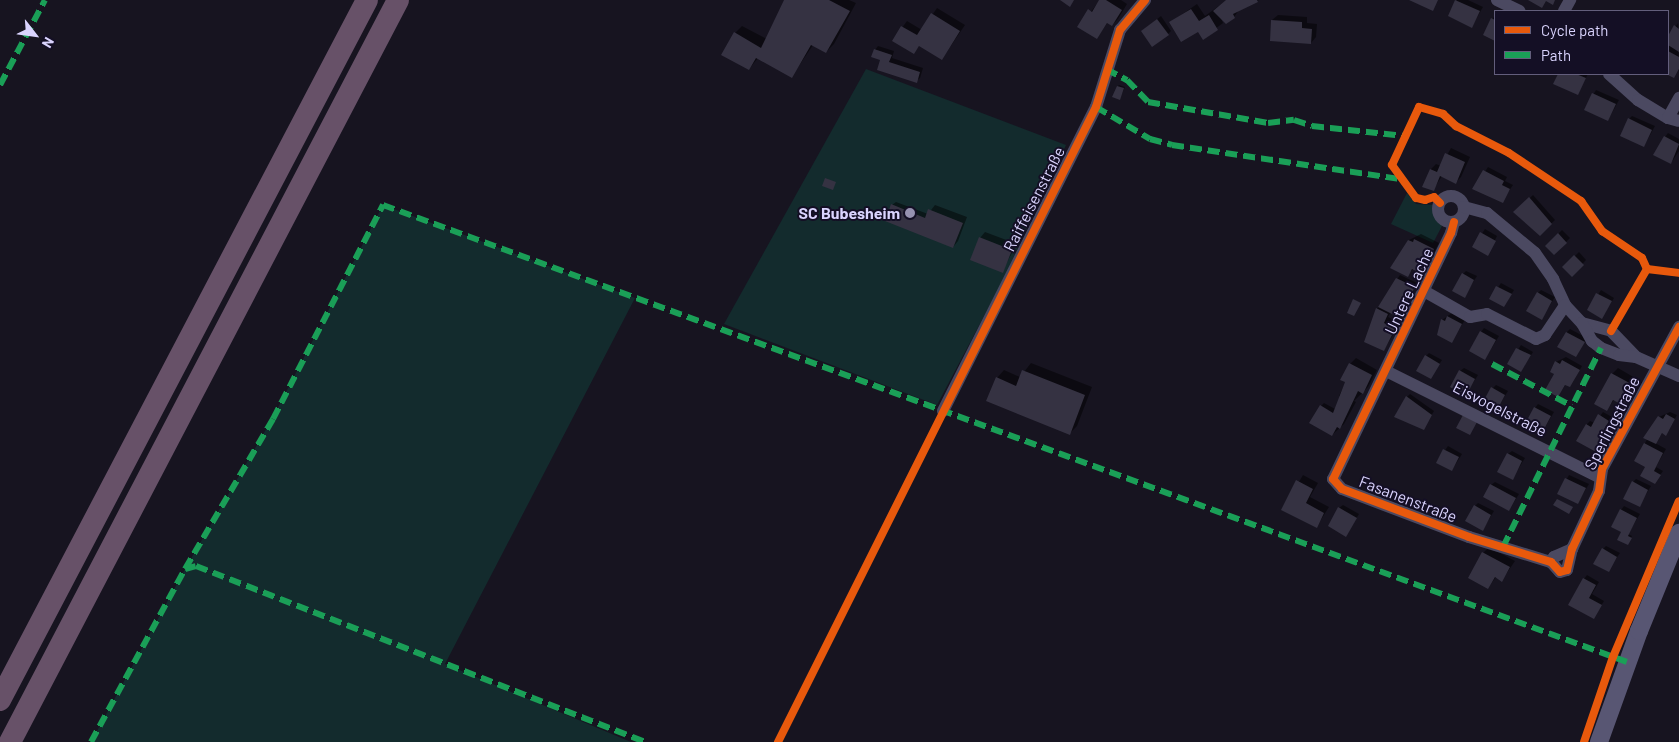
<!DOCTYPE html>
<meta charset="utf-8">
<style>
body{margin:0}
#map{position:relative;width:1679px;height:742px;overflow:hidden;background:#171420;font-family:Barlow,sans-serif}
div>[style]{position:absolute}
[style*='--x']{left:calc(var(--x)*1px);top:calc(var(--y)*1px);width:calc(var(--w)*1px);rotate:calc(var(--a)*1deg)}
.green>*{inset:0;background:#132b2d}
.shadow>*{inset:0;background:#0007}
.building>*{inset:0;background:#353242}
.street>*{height:12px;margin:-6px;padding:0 6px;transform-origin:6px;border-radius:6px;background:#4b4961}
.street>.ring{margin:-6px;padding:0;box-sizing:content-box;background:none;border:12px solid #4b4961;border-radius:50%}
.secondary>*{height:18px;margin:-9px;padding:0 9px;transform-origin:9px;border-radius:9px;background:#585673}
.highway>*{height:22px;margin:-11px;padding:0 11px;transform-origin:11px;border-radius:11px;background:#675168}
.quiet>*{height:6px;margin-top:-3px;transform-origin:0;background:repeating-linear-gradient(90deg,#1a9f57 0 12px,transparent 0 18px)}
.cycleway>*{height:8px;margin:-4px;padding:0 4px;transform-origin:4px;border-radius:4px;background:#e8590c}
.dots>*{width:14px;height:14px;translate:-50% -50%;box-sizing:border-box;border:2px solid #140f25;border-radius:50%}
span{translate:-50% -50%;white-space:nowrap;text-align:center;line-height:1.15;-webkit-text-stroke:4px #140f25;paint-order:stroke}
.street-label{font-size:16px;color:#dad4fe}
.poi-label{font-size:16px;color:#dad4fe;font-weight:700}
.right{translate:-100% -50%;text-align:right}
.legend{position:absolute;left:1494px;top:10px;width:175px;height:65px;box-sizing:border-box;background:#140f25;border:1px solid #635e7c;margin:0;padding:6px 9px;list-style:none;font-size:15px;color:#dad4fe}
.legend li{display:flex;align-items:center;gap:10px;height:25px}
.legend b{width:25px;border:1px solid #635e7c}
.north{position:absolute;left:10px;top:10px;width:50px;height:50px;-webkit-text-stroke:4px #140f25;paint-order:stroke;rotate:120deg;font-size:14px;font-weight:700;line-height:20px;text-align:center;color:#dad4fe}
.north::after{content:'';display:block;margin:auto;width:18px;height:22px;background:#dad4fe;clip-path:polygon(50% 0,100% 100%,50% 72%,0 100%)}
</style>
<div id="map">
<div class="green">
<div style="clip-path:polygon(866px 69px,1066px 145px,1002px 282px,937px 405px,724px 324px)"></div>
<div style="clip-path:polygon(1407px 193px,1416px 204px,1435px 205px,1437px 220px,1442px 226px,1433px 243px,1391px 224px)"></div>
<div style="clip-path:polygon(383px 205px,635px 298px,445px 664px,631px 742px,91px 742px,185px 569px,272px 419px)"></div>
</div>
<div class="shadow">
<div style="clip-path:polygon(786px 0,849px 0,856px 3px,834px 44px,826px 52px,813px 45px,792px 76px,758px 58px,749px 69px,735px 33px,742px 26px,767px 39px)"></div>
<div style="clip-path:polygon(1100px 0,1121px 0,1127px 4px,1118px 19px,1112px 25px,1108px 22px,1097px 38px,1079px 27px)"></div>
<div style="clip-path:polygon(1227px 0,1259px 0,1239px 10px,1234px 17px,1221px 18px,1223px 23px,1203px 38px,1198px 30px,1171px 22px,1197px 4px,1205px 16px)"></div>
<div style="clip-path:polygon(1457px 0,1468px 0,1483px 7px,1472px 26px,1449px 16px)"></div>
<div style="clip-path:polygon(937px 8px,965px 25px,942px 59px,920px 45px,914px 52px,893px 40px,907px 21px,922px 30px)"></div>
<div style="clip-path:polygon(1278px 15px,1307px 17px,1307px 23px,1317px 24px,1316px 37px,1311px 43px,1272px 20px)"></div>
<div style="clip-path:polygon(1495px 15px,1495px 39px,1484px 34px)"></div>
<div style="clip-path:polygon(1161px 16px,1171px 31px,1168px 34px,1142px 31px)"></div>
<div style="clip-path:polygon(1678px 23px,1679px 70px,1674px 77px,1668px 73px,1668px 38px)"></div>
<div style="clip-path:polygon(878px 46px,894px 51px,892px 58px,923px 68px,920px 78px,916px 81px,881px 59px,875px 50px)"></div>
<div style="clip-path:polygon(1560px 74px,1588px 74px,1577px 94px,1555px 83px)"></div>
<div style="clip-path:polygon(1119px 85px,1125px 87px,1120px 98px,1118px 86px)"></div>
<div style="clip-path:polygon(1596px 90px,1619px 100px,1608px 120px,1585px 109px)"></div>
<div style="clip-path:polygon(1632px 116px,1655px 126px,1644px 146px,1629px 119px)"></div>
<div style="clip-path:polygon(1668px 133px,1679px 139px,1679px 151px,1671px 163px,1665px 137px)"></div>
<div style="clip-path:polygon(1451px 148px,1470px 157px,1461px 177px,1456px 182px,1442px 176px,1433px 190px,1424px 186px,1431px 169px,1436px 164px,1441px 166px)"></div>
<div style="clip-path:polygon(1488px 167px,1507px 177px,1505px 181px,1513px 185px,1502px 201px,1474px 189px)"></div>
<div style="clip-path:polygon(1533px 195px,1555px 220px,1540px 234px,1515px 212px)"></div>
<div style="clip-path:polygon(896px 202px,928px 214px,935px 205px,967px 217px,958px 241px,953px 247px,892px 205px)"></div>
<div style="clip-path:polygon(1485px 229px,1497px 236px,1489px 252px,1473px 247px)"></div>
<div style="clip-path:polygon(1562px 230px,1570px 238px,1554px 254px,1546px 246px)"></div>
<div style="clip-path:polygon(985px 232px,1017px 244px,1002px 271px,980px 238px)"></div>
<div style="clip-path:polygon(1421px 234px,1439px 243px,1427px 266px,1421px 272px,1414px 268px,1407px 275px,1391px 267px,1409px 240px)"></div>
<div style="clip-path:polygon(1579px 252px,1586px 260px,1572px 275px,1564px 267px)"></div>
<div style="clip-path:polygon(1466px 271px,1477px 276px,1464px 296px,1463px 274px)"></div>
<div style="clip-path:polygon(1400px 275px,1417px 283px,1409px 300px,1406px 304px,1401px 302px,1391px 312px,1388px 317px,1400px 323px,1384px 350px,1377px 309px)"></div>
<div style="clip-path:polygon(1501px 283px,1514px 290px,1504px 306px,1491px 298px)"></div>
<div style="clip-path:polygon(1541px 290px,1555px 297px,1542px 318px,1538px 293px)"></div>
<div style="clip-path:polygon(1601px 290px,1614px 298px,1602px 317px,1589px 310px)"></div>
<div style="clip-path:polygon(1452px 313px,1465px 320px,1451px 341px,1442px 320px)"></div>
<div style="clip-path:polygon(1484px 328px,1499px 336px,1485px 359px,1481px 332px)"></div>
<div style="clip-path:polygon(1570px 329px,1587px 338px,1576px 356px,1567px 332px)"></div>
<div style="clip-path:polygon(1521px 345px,1533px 352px,1521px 371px,1509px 364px)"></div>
<div style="clip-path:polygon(1429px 353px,1442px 360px,1430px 378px,1426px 356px)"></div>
<div style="clip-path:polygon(1566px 357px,1582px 366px,1573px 382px,1570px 386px,1566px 384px,1558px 396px,1556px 362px)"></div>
<div style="clip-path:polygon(1356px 358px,1377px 370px,1368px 387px,1354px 401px,1356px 402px,1344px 424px,1332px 435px,1321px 406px,1324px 403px,1337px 410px,1343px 398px,1339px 396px,1346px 381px,1350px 364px)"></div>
<div style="clip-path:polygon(1031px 363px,1092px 387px,1077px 426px,1070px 433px,997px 378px,1004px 370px,1020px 377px)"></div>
<div style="clip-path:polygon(1464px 368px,1478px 375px,1466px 394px,1460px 371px)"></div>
<div style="clip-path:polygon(1618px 368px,1642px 382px,1625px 406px,1614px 400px,1607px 409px,1612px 374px)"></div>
<div style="clip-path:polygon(1496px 385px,1508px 391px,1496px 410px,1493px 388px)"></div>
<div style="clip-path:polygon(1410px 394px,1434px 411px,1423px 429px,1407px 397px)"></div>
<div style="clip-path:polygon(1538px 404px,1554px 412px,1541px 434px,1535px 408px)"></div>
<div style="clip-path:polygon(1603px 412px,1612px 417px,1605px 429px,1610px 432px,1598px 452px,1578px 441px,1587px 424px,1590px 421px,1595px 423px)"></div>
<div style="clip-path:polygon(1670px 412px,1677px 415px,1669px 430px,1663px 432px,1655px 443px,1666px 449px,1656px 467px,1663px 471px,1655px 482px,1647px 466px,1636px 460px,1659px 417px)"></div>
<div style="clip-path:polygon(1448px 446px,1462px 454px,1452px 470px,1437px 462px)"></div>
<div style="clip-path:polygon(1512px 451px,1525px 458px,1512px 479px,1508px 454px)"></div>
<div style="clip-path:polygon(1303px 475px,1318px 483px,1310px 497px,1329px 507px,1317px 526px,1283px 509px)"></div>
<div style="clip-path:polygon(1569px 475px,1589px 484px,1578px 502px,1559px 493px)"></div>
<div style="clip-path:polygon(1636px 479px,1651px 486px,1639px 506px,1633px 482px)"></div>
<div style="clip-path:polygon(1495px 482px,1519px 494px,1509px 510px,1491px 485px)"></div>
<div style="clip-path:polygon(1478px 503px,1494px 511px,1483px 529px,1475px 506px)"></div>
<div style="clip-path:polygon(1343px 505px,1359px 514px,1346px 535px,1339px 508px)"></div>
<div style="clip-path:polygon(1624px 506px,1640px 514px,1628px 534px,1632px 536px,1629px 542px,1622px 533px,1621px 510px)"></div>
<div style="clip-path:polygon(1606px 546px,1620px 553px,1608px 570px,1603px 549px)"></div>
<div style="clip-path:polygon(1489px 547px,1515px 561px,1502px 580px,1496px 577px,1488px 588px,1483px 553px)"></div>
<div style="clip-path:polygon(1587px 575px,1599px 582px,1592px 594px,1604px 601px,1594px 617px,1584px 579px)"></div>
</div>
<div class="building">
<div style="clip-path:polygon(784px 0,829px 0,850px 11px,826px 53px,811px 45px,792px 78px,756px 58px,749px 70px,721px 55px,734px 32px,761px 48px)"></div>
<div style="clip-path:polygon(1060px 0,1074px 0,1070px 7px)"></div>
<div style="clip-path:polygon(1099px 0,1106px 0,1122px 10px,1112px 26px,1107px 23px,1097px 39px,1077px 27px,1088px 9px,1092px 12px)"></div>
<div style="clip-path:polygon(1226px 0,1257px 0,1258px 2px,1233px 14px,1235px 18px,1226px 24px,1213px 11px)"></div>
<div style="clip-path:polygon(1409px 0,1438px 0,1433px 11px)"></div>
<div style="clip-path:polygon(1455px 0,1480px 11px,1472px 28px,1448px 16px)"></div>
<div style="clip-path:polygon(1528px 0,1555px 0,1553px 5px,1546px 1px,1542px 8px)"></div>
<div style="clip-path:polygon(1191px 9px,1199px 21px,1209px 15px,1218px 30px,1203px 40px,1198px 32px,1181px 42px,1169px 22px)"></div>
<div style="clip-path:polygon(931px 13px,960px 31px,942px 60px,919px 46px,914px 54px,892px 41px,901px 26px,917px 35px)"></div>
<div style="clip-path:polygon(1491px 18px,1495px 20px,1495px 41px,1483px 35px)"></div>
<div style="clip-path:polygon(1157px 19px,1169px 35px,1152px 47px,1141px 31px)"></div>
<div style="clip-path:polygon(1271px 20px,1302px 22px,1302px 28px,1312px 29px,1311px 44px,1270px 41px)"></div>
<div style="clip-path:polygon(1674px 25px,1679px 29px,1679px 52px,1668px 45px,1668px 36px)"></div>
<div style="clip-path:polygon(874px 49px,892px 55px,889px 62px,920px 72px,917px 83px,877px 70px,880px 60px,871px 57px)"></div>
<div style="clip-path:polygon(1668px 51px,1679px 57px,1679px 69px,1674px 78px,1668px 75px)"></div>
<div style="clip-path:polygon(1558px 74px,1576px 74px,1586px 78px,1578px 95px,1553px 84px)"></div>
<div style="clip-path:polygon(1117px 86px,1124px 88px,1120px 100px,1112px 97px)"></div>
<div style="clip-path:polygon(1592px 93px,1616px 104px,1608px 121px,1584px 110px)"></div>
<div style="clip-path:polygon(1628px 118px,1652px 130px,1644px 147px,1620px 136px)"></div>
<div style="clip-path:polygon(1664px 136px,1679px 144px,1671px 164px,1653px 155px)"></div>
<div style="clip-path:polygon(1445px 153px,1465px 162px,1456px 184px,1440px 176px,1434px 191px,1422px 187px,1430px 169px,1437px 172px)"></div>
<div style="clip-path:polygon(1483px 170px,1504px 181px,1502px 185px,1510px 189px,1503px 203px,1472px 189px)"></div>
<div style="clip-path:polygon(825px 178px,836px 182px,833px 190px,822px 186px)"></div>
<div style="clip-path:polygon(1529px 197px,1552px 224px,1540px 236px,1513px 212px)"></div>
<div style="clip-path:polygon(891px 204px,925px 218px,928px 209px,963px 223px,953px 248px,885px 221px)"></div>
<div style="clip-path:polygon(1480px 232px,1496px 241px,1488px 256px,1472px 247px)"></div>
<div style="clip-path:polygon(1558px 233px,1567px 243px,1554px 255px,1545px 246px)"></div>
<div style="clip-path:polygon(979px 237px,1012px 250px,1003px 273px,970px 260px)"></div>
<div style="clip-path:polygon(1414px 239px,1434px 249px,1422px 274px,1412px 269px,1408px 277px,1390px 268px,1408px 240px,1413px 242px)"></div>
<div style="clip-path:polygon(1574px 255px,1584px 265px,1572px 277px,1562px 267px)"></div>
<div style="clip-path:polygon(1462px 273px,1474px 280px,1465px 298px,1452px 291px)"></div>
<div style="clip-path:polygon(1396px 278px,1415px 287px,1406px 305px,1401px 303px,1394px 315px,1378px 307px)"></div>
<div style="clip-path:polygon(1496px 286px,1512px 294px,1504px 307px,1489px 299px)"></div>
<div style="clip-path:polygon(1537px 292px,1552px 301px,1542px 320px,1526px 311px)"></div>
<div style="clip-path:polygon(1596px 293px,1612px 301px,1602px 319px,1587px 310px)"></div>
<div style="clip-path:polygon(1353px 299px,1361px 303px,1354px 316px,1347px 313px)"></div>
<div style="clip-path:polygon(1376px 308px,1388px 314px,1384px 323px,1395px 329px,1384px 351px,1364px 342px)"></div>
<div style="clip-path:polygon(1447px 316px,1462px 324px,1452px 343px,1437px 335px,1441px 319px,1445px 321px)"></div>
<div style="clip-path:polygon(1480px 331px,1496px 340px,1485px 360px,1469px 351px)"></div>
<div style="clip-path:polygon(1566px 332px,1585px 342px,1576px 357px,1557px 347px)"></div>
<div style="clip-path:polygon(1516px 348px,1531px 355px,1521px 372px,1507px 364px)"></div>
<div style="clip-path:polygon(1425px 355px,1440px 364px,1431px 379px,1416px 371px)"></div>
<div style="clip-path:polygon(1562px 360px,1580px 370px,1570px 387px,1565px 385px,1558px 397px,1545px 390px,1554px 374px,1550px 372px,1555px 361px,1560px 364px)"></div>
<div style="clip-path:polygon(1349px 363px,1372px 375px,1363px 394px,1358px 391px,1340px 429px,1337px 427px,1332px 436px,1309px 423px,1320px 405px,1333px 413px,1345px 382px,1340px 380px)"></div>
<div style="clip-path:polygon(1022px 370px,1085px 395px,1070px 435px,986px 401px,996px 377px,1016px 386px)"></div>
<div style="clip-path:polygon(1459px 370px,1475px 379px,1466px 396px,1450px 387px)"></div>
<div style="clip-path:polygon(1611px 373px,1637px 387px,1626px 407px,1613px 400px,1607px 411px,1594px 404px)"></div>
<div style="clip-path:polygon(1491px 387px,1505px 395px,1496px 412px,1482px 404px)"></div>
<div style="clip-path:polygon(1406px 396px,1432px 415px,1424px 430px,1394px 417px)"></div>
<div style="clip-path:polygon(1534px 407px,1551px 416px,1541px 435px,1524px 426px)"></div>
<div style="clip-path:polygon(1598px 414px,1609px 421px,1602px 433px,1608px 436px,1598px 453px,1576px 441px,1586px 424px,1591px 427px)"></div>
<div style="clip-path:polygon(1666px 414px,1675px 419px,1666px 436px,1662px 433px,1656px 444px,1643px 438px,1658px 416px,1663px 419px)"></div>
<div style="clip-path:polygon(1463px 415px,1477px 422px,1470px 435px,1456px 428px)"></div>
<div style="clip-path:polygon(1644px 443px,1663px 453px,1654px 471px,1661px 475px,1655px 484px,1640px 476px,1645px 467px,1634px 461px)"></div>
<div style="clip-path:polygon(1443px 449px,1459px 457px,1452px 471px,1436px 463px)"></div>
<div style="clip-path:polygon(1507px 453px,1522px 461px,1513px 480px,1497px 472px)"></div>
<div style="clip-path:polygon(1565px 478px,1586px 488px,1578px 504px,1557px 494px)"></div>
<div style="clip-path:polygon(1296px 480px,1313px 489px,1306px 503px,1324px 513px,1317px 528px,1281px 510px)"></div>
<div style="clip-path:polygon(1632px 481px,1648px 490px,1640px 507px,1623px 499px)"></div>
<div style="clip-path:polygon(1490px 484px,1516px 498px,1509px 511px,1483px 497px)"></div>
<div style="clip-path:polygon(1557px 499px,1573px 507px,1569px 514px,1553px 505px)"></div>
<div style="clip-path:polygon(1474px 505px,1491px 515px,1483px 531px,1465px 521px)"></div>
<div style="clip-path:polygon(1338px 507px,1357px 518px,1346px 537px,1328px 526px)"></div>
<div style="clip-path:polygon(1620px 509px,1637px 518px,1628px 536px,1632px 538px,1628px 545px,1617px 540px,1621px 532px,1611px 527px)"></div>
<div style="clip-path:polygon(1602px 548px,1617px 557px,1609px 572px,1593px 564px)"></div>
<div style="clip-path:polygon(1482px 552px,1510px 567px,1502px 582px,1495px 577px,1488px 589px,1468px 578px)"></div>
<div style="clip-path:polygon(1583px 578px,1596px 585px,1589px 598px,1602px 605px,1594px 619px,1568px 605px)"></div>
</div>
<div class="street">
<div style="--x:1497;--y:0;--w:25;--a:26"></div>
<div style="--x:1564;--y:11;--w:13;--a:-61"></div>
<div style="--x:1609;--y:74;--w:39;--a:42"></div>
<div style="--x:1638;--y:100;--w:35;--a:31"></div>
<div style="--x:1668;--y:118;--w:11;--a:15"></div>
<div style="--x:1668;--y:118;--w:23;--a:-61"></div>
<div class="ring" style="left:1438px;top:196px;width:14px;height:14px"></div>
<div style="--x:1464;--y:207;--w:24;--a:15"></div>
<div style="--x:1487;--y:213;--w:62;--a:39.8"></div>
<div style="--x:1535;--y:253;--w:32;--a:55"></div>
<div style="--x:1553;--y:279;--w:29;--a:65"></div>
<div style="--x:1565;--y:305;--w:25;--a:47"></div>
<div style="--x:1582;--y:323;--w:30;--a:15"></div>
<div style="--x:1611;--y:331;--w:36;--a:46"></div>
<div style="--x:1636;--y:357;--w:47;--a:23.8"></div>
<div style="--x:1454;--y:222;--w:11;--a:105"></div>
<div style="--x:1451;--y:233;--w:273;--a:115.6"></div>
<div style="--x:1333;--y:479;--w:13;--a:48"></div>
<div style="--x:1342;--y:489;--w:136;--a:20.7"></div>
<div style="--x:1469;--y:537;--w:86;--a:17"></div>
<div style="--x:1551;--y:562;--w:13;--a:48"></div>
<div style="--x:1560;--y:572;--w:7;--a:-16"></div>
<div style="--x:1567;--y:570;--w:22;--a:-77"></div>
<div style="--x:1572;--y:549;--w:64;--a:-65"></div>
<div style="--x:1599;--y:491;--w:22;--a:-82"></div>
<div style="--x:1602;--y:469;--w:162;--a:-61.5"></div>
<div style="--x:1424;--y:291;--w:53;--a:29.5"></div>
<div style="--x:1470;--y:317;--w:17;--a:-10"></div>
<div style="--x:1487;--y:314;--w:55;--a:27"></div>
<div style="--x:1536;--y:339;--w:10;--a:-24"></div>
<div style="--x:1545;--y:335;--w:36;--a:-56"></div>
<div style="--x:1582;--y:323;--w:21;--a:61"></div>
<div style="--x:1592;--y:341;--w:11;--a:38"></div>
<div style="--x:1601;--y:348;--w:19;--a:21"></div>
<div style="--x:1619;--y:355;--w:17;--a:7"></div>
<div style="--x:1386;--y:371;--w:238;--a:26.5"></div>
<div style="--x:943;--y:411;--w:340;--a:-63.3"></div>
<div style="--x:1096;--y:107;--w:81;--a:-72.7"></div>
<div style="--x:1120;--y:30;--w:39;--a:-50"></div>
<div style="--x:1551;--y:562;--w:6;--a:-59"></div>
<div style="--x:1554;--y:557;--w:20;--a:-24"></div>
</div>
<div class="secondary">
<div style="--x:1599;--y:742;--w:118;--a:-70.2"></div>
<div style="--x:1639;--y:631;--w:106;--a:-67.8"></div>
</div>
<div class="highway">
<div style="--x:0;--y:700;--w:790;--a:-62.33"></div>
<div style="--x:10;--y:742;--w:837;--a:-62.39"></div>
</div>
<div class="quiet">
<div style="--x:1106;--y:69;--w:24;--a:28"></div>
<div style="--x:1127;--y:80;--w:30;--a:46"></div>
<div style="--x:1148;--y:102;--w:122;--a:9.9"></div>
<div style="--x:1268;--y:123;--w:26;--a:-7"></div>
<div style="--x:1294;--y:120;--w:19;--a:18"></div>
<div style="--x:1312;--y:126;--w:93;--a:6.2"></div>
<div style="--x:0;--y:85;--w:96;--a:-62.1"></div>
<div style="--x:1096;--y:107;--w:63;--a:30.7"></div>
<div style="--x:1150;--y:139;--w:23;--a:15"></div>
<div style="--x:1172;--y:145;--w:231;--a:8.5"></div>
<div style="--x:1492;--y:364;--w:90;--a:27.7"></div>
<div style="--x:1503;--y:547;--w:222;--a:-63.8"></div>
<div style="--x:185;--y:569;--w:11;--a:-15"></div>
<div style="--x:196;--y:566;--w:482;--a:21.4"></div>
<div style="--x:91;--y:742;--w:197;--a:-61.5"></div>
<div style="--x:185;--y:569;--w:174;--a:-59.6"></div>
<div style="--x:273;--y:419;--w:241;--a:-62.8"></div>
<div style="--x:383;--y:205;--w:1325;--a:20.17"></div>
</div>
<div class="cycleway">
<div style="--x:1440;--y:203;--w:8;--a:-135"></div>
<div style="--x:1434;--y:197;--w:9;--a:162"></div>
<div style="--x:1425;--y:200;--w:9;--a:-167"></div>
<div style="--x:1416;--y:198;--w:41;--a:-126"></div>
<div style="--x:1392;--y:165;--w:64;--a:-65"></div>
<div style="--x:1419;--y:107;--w:25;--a:16"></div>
<div style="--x:1443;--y:114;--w:18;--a:43"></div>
<div style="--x:1456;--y:126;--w:59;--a:27"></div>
<div style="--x:1509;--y:153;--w:87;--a:33.7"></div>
<div style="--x:1581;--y:201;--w:37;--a:55"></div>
<div style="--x:1602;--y:231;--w:48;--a:34"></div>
<div style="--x:1642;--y:258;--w:12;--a:66"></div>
<div style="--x:1647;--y:269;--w:32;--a:7"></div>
<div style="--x:1454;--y:222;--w:11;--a:105"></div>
<div style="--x:1451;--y:233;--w:273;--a:115.6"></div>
<div style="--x:1333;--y:479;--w:13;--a:48"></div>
<div style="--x:1342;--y:489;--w:136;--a:20.7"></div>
<div style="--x:1469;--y:537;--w:86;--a:17"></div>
<div style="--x:1551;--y:562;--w:13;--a:48"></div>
<div style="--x:1560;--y:572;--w:7;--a:-16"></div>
<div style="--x:1567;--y:570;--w:22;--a:-77"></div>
<div style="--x:1572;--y:549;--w:64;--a:-65"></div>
<div style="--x:1599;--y:491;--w:22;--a:-82"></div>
<div style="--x:1602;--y:469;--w:162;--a:-61.5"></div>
<div style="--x:1611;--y:331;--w:72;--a:-59.9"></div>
<div style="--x:778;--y:742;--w:710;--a:-63.4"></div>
<div style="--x:1096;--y:107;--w:81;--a:-72.7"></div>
<div style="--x:1120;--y:30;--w:39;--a:-50"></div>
<div style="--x:1584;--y:742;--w:90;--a:-71.2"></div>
<div style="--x:1613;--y:657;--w:169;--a:-67.1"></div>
</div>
<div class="dots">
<div style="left:910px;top:213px;background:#9691b0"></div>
</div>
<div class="street-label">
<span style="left:1034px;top:199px;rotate:-63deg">Raiffeisenstraße</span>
<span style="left:1409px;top:291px;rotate:-65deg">Untere Lache</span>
<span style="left:1500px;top:409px;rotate:27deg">Eisvogelstraße</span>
<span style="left:1612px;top:423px;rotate:-63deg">Sperlingstraße</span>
<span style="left:1408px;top:499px;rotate:21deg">Fasanenstraße</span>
</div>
<div class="poi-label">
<span class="right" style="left:900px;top:213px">SC Bubesheim</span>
</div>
<ul class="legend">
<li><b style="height:6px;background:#e8590c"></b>Cycle path</li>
<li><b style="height:6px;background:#1a9f57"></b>Path</li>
</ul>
<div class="north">N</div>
</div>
